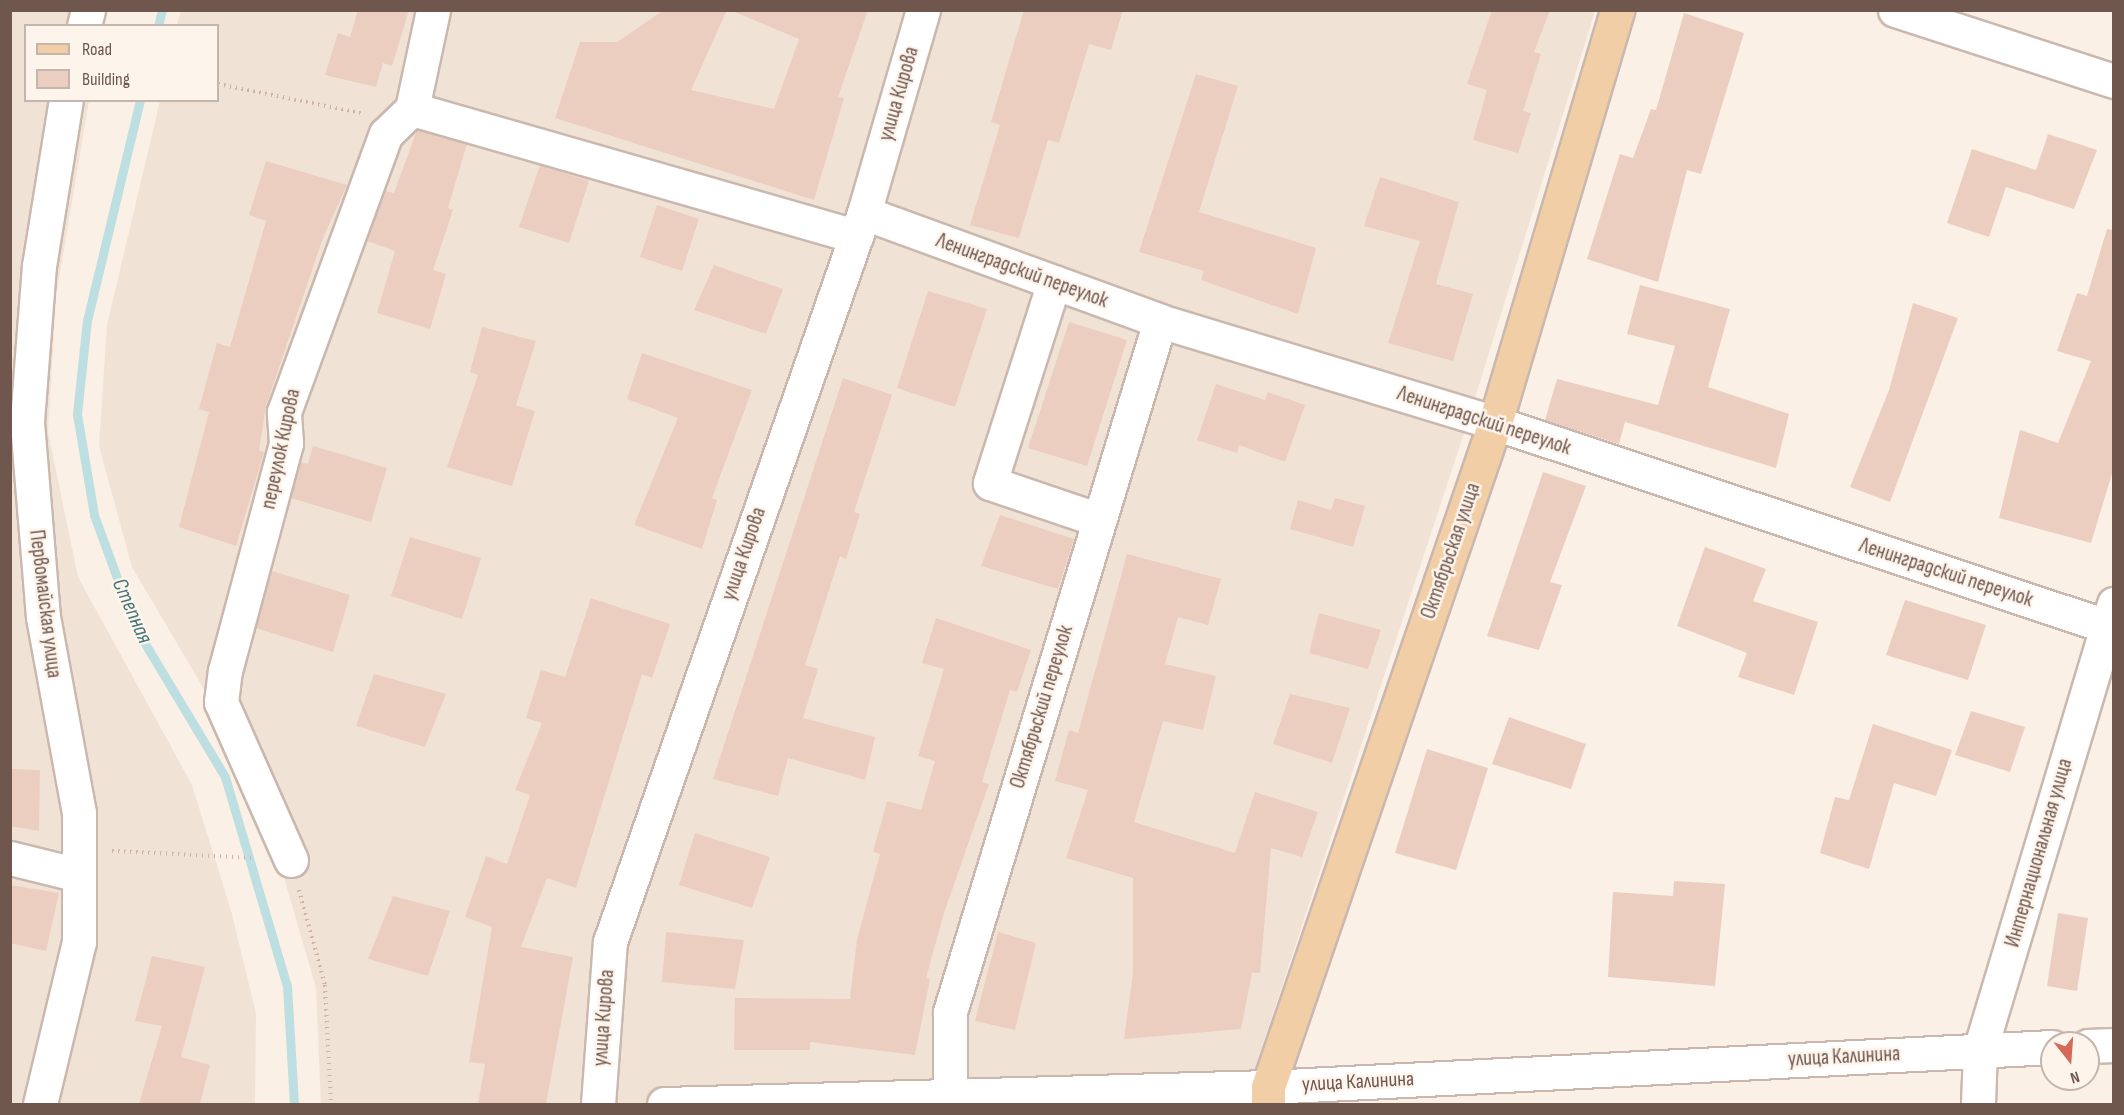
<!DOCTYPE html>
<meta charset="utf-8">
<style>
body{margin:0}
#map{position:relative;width:2124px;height:1115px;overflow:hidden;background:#faf0e6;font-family:"Sofia Sans Condensed",sans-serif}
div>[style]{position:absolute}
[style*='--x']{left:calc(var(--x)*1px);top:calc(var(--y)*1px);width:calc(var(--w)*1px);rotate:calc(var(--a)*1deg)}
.residential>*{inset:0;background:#f0e2d5}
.stream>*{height:9px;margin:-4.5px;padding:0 4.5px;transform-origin:4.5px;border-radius:4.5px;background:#bddfe1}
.building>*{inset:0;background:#eccec1}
.path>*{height:4px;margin-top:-2px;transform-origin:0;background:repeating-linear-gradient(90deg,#d0b2a4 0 1.5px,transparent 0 6px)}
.roads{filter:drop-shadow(2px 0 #cab8ae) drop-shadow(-2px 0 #cab8ae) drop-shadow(0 2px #cab8ae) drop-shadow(0 -2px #cab8ae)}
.minor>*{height:33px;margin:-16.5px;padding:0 16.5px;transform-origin:16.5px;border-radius:16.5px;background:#fff}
.major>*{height:33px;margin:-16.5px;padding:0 16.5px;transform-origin:16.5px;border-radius:16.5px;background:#f1cea6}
span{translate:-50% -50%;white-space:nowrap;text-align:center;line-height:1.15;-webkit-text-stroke:5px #fdf5ec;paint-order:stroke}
.street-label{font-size:21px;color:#70574e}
.water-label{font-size:22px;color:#47777a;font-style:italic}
.frame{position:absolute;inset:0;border:12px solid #70574e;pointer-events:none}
.legend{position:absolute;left:24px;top:24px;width:195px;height:78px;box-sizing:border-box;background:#fdf5ec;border:2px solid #c5b6ad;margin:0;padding:8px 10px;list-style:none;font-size:18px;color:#70574e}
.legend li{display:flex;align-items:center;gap:12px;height:30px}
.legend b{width:30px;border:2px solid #c5b6ad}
.north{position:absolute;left:2040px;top:1031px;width:60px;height:60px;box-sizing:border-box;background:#fdf5ec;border:2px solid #c5b6ad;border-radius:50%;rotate:163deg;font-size:16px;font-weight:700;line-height:24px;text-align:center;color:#70574e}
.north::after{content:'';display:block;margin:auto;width:21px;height:27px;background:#d56a59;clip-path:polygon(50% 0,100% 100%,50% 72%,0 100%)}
</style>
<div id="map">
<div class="residential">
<div style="clip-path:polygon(10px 11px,108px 11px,103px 25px,26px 26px,26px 100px,89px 101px,56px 297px,48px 432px,78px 577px,192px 785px,232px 914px,256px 1014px,255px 1104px,11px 1104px)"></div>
<div style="clip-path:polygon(181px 11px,1595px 11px,1465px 430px,1256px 1065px,1249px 1104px,321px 1104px,316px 988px,267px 819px,214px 706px,132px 567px,99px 446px,107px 325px,160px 101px,218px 100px,218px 26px,177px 25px)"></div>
</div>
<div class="stream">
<div style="--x:158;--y:26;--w:16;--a:-76"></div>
<div style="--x:140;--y:100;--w:226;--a:103.5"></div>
<div style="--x:87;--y:320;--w:95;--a:96.1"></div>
<div style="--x:77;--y:414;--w:102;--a:80.4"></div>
<div style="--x:94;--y:515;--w:119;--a:69.9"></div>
<div style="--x:135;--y:627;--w:175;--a:59"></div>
<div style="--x:225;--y:777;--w:218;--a:73.5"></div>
<div style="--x:287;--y:986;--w:118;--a:86.6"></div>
</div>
<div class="building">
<div style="clip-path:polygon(358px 10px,409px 10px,392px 66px,383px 63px,376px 87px,325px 75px,338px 33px,350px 37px)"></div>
<div style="clip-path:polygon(664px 10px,727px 10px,691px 90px,774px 109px,799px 39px,730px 10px,868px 10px,838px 97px,844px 98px,814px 200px,555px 118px,580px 42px,617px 42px)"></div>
<div style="clip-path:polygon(1024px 10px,1123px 10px,1111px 50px,1089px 44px,1059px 143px,1048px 140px,1019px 238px,970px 225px,1000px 125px,991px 122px)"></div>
<div style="clip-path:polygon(1492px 10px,1550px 10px,1534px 52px,1541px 54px,1523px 111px,1531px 113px,1518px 153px,1473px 140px,1487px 90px,1467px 84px)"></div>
<div style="clip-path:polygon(1684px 13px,1744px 33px,1701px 174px,1687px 170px,1658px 282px,1587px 259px,1620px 154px,1633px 158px,1651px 109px,1656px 110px)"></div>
<div style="clip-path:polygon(1196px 74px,1238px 86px,1199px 212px,1316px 248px,1298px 314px,1201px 280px,1204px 271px,1139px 252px)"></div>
<div style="clip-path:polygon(417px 130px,467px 144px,448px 208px,453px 210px,433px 270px,446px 274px,430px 329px,377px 313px,395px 251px,367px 241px,385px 191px,394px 193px)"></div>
<div style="clip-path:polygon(2048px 134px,2097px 150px,2074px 209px,2006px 187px,1989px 237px,1947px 223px,1972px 149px,2036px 170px)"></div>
<div style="clip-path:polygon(266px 161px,347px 185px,323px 238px,266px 406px,259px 451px,264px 452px,236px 546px,179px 527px,209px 412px,199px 409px,217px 343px,230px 347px,266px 221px,249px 215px)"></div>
<div style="clip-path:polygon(540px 165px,589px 181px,569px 243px,519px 227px)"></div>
<div style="clip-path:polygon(1380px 177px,1459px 202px,1436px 284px,1473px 294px,1453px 361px,1388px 343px,1420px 241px,1364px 226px)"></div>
<div style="clip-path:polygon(657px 205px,699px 219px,682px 271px,640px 257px)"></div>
<div style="clip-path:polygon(2107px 229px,2114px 230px,2114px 467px,2091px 543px,1999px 518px,2020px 430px,2058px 443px,2091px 361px,2057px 351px,2077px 293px,2087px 296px)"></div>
<div style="clip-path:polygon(714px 265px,783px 289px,766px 334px,694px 310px)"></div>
<div style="clip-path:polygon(1640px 285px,1730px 309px,1708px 387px,1789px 414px,1776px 468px,1625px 422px,1619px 444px,1545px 420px,1557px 379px,1658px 405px,1675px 346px,1627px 334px)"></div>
<div style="clip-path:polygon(928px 291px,987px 309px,955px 407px,897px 388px)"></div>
<div style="clip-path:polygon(1913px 303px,1958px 318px,1890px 502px,1850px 487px,1889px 390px)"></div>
<div style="clip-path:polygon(1069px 322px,1127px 340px,1087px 466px,1028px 448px)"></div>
<div style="clip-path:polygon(482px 327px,536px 341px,516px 405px,535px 411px,512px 486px,447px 467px,478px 375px,470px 372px)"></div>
<div style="clip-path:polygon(642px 353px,752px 390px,712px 498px,717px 500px,702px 549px,634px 525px,678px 418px,627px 399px)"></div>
<div style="clip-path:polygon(843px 378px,892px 395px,854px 512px,860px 514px,846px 559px,840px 556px,805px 665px,818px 669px,803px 718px,875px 737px,865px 780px,788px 758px,778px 796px,713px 779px)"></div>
<div style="clip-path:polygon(1216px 384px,1265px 400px,1268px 392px,1305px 405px,1285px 462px,1239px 445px,1237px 453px,1197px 440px)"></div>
<div style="clip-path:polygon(313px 446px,387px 468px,371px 522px,291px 498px,300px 462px,308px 464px)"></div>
<div style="clip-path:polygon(1543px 472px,1586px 486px,1550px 582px,1562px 585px,1539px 650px,1487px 636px)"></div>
<div style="clip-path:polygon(1335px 498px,1365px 506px,1353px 547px,1290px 529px,1298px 500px,1331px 510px)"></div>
<div style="clip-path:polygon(1000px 515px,1074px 539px,1058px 589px,981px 566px)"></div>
<div style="clip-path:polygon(410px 537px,481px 558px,462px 619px,391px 596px)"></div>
<div style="clip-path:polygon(1705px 547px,1766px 569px,1753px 601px,1818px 622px,1794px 695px,1738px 677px,1747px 653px,1677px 626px)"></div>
<div style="clip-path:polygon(1127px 554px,1221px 579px,1208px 625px,1178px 617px,1165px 664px,1216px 676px,1203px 730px,1163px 721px,1134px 822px,1235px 853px,1255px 792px,1318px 812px,1302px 857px,1271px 848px,1260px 973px,1252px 973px,1241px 1029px,1124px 1039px,1133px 973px,1133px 878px,1066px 858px,1088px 790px,1055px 781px,1069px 730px,1078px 733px)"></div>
<div style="clip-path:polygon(272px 571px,350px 595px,333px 652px,256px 628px)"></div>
<div style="clip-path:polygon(591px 598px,670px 624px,652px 678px,642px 674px,576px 888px,547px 878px,521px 947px,573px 957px,546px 1104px,478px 1104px,485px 1064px,469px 1062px,492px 927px,465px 917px,486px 856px,507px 864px,530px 795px,515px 790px,542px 723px,526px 718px,541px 670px,565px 677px)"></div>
<div style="clip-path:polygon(1905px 600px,1986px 625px,1968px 680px,1886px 655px)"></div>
<div style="clip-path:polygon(1319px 613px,1381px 630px,1368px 669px,1309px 653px)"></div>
<div style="clip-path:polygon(936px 618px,1031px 650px,1017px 692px,1010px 690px,982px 782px,989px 784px,944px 913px,926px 978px,930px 979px,915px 1055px,810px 1042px,810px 1050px,734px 1050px,735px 998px,850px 999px,857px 940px,880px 854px,873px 852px,887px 801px,921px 810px,935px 761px,918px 756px,944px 669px,922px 663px)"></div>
<div style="clip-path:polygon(374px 674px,446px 694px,425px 747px,356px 726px)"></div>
<div style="clip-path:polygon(1290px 694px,1350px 708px,1332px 763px,1273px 744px)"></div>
<div style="clip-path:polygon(1971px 711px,2025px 727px,2010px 772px,1955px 755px)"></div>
<div style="clip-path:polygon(1509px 717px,1586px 744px,1571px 789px,1492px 764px)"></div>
<div style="clip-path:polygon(1873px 724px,1952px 750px,1936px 796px,1894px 783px,1869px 869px,1820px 853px,1835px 797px,1849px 800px)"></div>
<div style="clip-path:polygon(1427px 749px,1488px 768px,1456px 870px,1395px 853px)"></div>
<div style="clip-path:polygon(10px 769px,40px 770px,39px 831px,10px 826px)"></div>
<div style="clip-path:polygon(695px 833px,770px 857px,752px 908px,679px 885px)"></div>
<div style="clip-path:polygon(1674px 881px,1725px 884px,1715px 986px,1608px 977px,1613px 892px,1673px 896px)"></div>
<div style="clip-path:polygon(10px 885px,59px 893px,46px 951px,10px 943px)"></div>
<div style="clip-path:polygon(393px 896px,450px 911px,428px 976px,368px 959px)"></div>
<div style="clip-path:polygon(2058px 913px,2088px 918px,2077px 991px,2047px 986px)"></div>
<div style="clip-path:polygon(666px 932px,744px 940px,735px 989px,662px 982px)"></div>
<div style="clip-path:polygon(998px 932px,1036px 943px,1015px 1030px,975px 1021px)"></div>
<div style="clip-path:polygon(152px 956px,205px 967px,181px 1057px,210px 1065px,200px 1104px,139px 1104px,162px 1026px,135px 1021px)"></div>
</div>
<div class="path">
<div style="--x:218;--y:84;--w:146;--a:11.5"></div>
<div style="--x:112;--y:851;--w:143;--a:2.8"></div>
<div style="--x:299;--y:890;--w:98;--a:74.7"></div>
<div style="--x:325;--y:985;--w:119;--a:87.1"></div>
</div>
<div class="roads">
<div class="minor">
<div style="--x:1895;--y:10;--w:230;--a:18"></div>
<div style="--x:84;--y:26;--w:16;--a:-76"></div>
<div style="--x:412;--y:109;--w:462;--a:16"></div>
<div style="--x:864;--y:213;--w:315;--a:20"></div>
<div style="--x:1160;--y:321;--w:350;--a:16.9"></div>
<div style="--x:1495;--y:423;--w:644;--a:18.38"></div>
<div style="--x:1054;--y:282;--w:211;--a:107.7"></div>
<div style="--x:990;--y:483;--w:115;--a:18.7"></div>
<div style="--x:10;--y:858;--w:71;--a:13.8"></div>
<div style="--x:291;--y:860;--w:173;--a:-113.9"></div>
<div style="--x:221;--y:702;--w:31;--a:-83"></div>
<div style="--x:225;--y:671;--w:236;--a:-75"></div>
<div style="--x:286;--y:443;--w:31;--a:-94"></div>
<div style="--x:284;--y:412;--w:296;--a:-69.9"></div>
<div style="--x:386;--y:134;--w:36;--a:-44"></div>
<div style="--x:412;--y:109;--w:101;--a:-78"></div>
<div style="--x:2088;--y:1046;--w:26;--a:-2"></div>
<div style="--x:950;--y:1096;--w:84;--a:-90"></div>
<div style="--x:950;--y:1012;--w:722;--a:-73.1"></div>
<div style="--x:40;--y:1104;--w:167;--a:-76.5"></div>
<div style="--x:79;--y:942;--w:129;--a:-90"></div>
<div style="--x:79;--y:813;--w:199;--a:-100.4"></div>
<div style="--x:43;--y:617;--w:197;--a:-94.7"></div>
<div style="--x:27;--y:421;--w:155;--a:-85.6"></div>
<div style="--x:39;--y:266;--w:168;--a:-80.8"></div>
<div style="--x:598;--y:1104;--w:162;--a:-85.8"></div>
<div style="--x:610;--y:942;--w:772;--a:-70.79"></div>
<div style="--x:864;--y:213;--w:211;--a:-73.8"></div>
<div style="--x:664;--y:1104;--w:604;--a:-1.61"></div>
<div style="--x:1268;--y:1087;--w:785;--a:-2.92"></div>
<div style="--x:1978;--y:1104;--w:54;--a:-87.9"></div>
<div style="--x:1980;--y:1050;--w:466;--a:-73.3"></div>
</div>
<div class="major">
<div style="--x:1268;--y:1104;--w:17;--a:-90"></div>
<div style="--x:1268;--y:1087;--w:702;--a:-71.13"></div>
<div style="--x:1495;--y:423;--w:431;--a:-73.5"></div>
</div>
</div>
<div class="street-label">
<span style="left:899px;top:94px;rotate:-74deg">улица Кирова</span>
<span style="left:1022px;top:271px;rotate:20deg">Ленинградский переулок</span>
<span style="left:1484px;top:421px;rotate:18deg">Ленинградский переулок</span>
<span style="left:281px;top:449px;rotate:-78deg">переулок Кирова</span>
<span style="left:1451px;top:551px;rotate:-71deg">Октябрьская улица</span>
<span style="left:744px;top:554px;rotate:-71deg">улица Кирова</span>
<span style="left:1946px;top:573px;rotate:18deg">Ленинградский переулок</span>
<span style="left:45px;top:604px;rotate:83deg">Первомайская улица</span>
<span style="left:1042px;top:707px;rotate:-73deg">Октябрьский переулок</span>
<span style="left:2039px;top:853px;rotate:-74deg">Интернациональная улица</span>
<span style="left:604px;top:1018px;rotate:-86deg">улица Кирова</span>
<span style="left:1844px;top:1057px;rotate:-3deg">улица Калинина</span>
<span style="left:1358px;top:1082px;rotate:-3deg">улица Калинина</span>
</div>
<div class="water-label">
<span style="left:132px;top:611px;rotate:66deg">Степная</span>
</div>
<div class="frame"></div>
<ul class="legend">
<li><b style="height:8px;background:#f1cea6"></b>Road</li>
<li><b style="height:16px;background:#eccec1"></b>Building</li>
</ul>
<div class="north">N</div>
</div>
